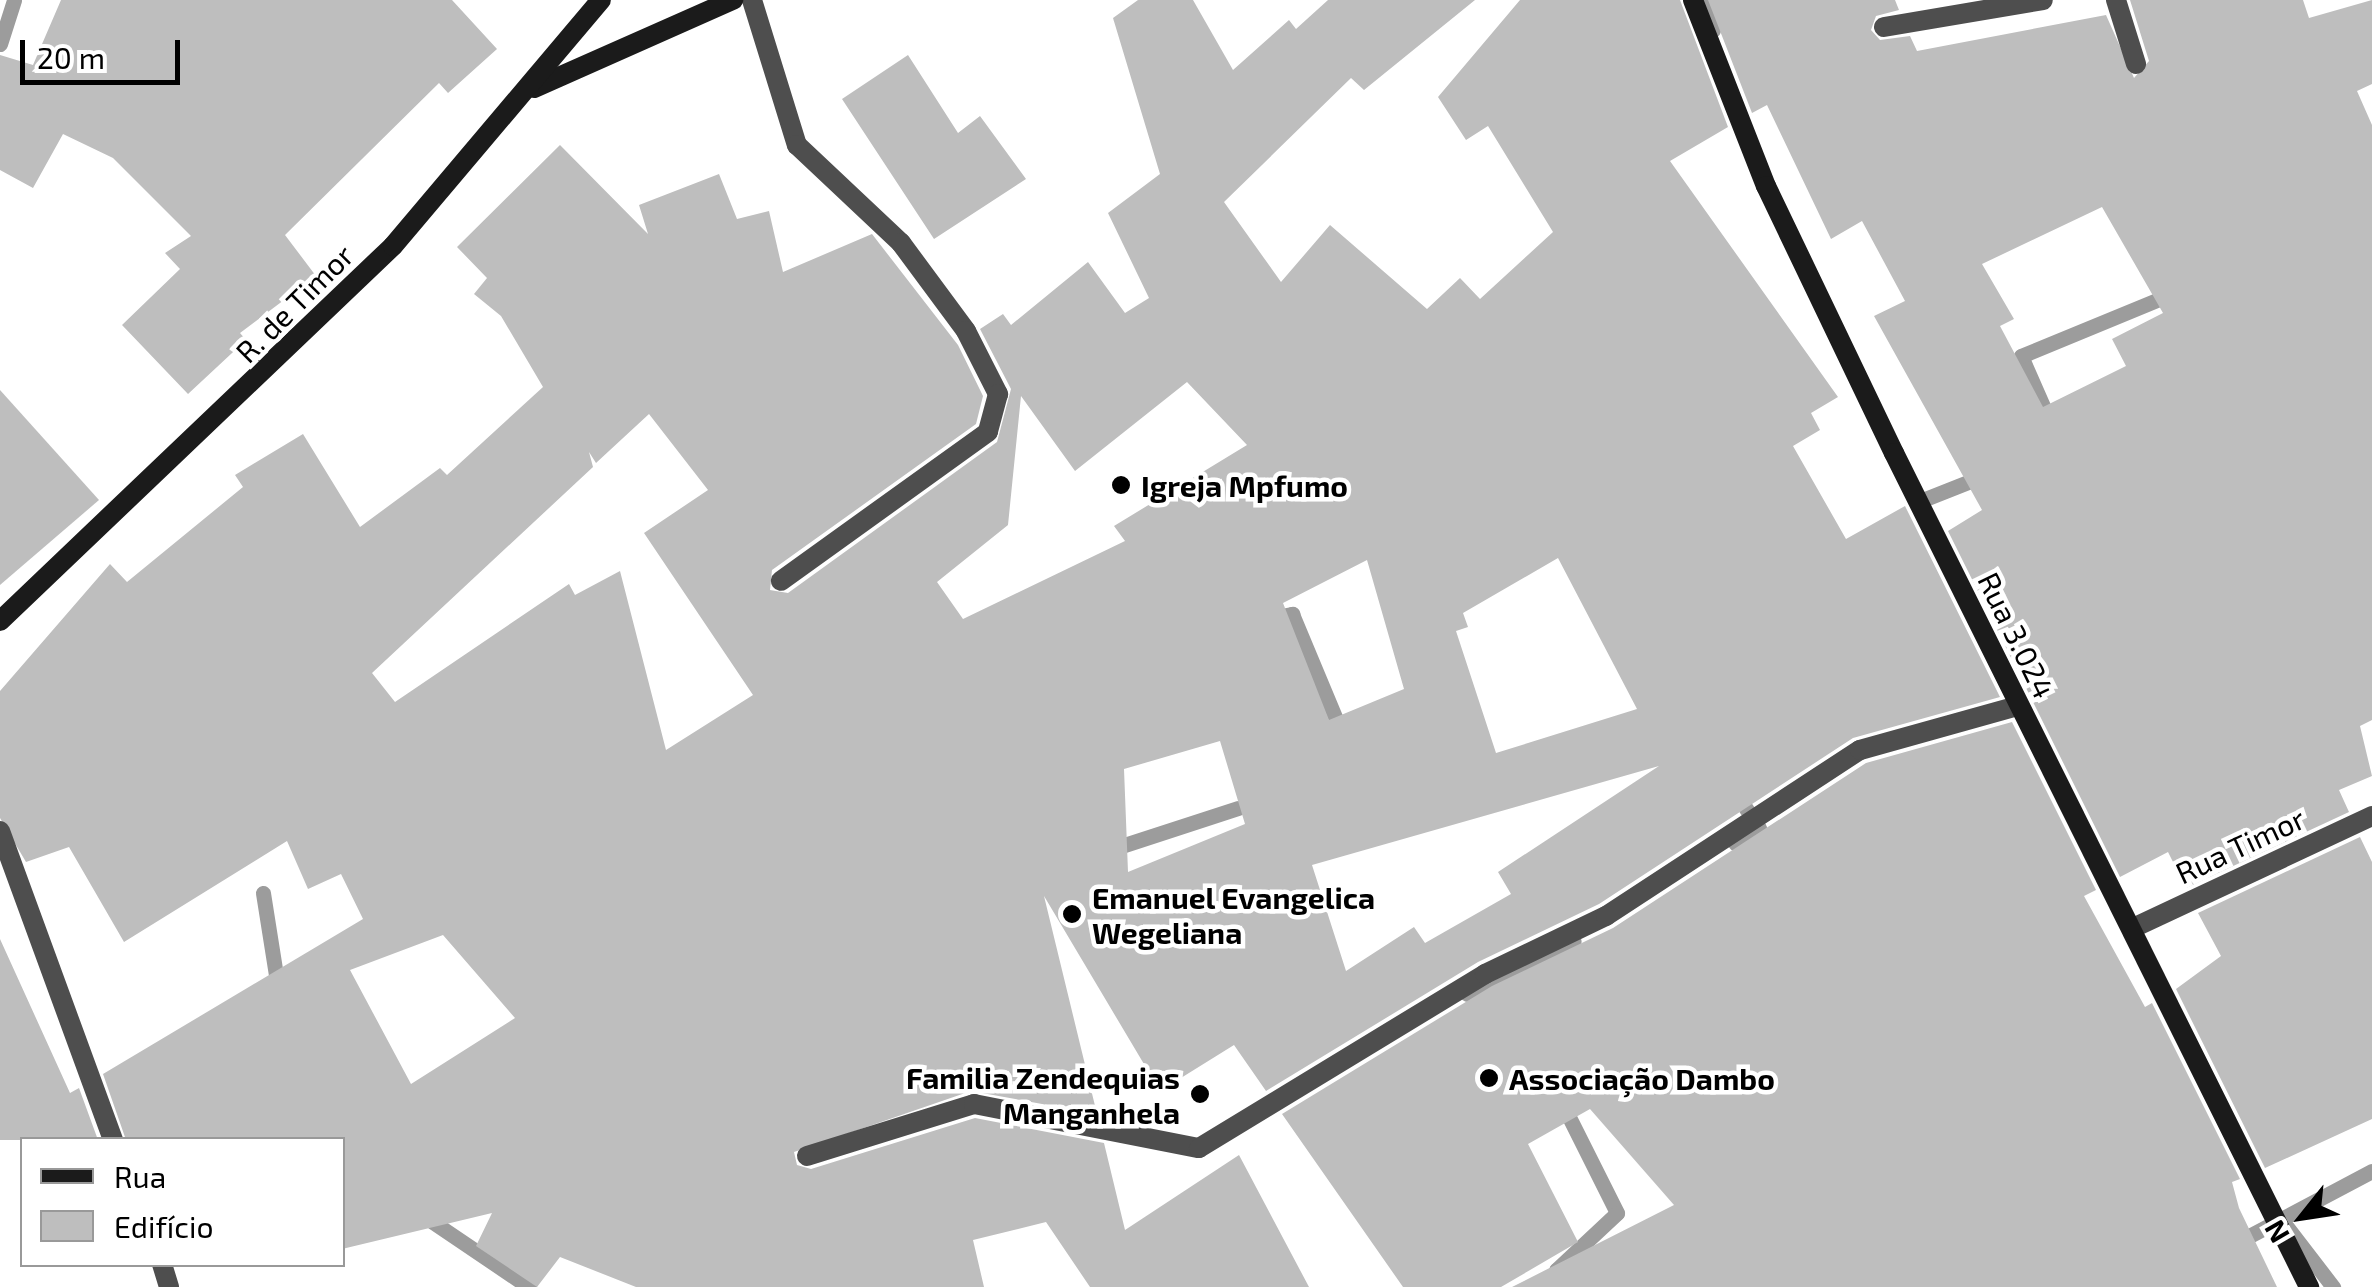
<!DOCTYPE html>
<meta charset="utf-8">
<style>
body{margin:0}
#map{position:relative;width:2372px;height:1287px;overflow:hidden;background:#fff;font-family:"Exo 2",sans-serif}
div>[style]{position:absolute}
[style*='--x']{left:calc(var(--x)*1px);top:calc(var(--y)*1px);width:calc(var(--w)*1px);rotate:calc(var(--a)*1deg)}
.stream>*{height:15px;margin:-7.5px;padding:0 7.5px;transform-origin:7.5px;border-radius:7.5px;background:#9c9c9c}
.building>*{inset:0;background:#bebebe}
.street>*{height:20px;margin:-10px;padding:0 10px;transform-origin:10px;border-radius:10px;background:#4e4e4e}
.secondary>*{height:20px;margin:-10px;padding:0 10px;transform-origin:10px;border-radius:10px;background:#1b1b1b}
.dots>*{width:28px;height:28px;translate:-50% -50%;box-sizing:border-box;border:5px solid #fff;border-radius:50%}
span{translate:-50% -50%;white-space:nowrap;text-align:center;line-height:1.15;-webkit-text-stroke:9px #fff;paint-order:stroke}
.street-label{font-size:30px;color:#000}
.poi-label{font-size:30px;color:#000;font-weight:700}
.left{translate:0 -50%;text-align:left}
.right{translate:-100% -50%;text-align:right}
.legend{position:absolute;left:20px;top:1137px;width:325px;height:130px;box-sizing:border-box;background:#fff;border:2px solid #999;margin:0;padding:12px 18px;list-style:none;font-size:30px;color:#000}
.legend li{display:flex;align-items:center;gap:20px;height:50px}
.legend b{width:50px;border:2px solid #999}
.north{position:absolute;left:2252px;top:1167px;width:100px;height:100px;-webkit-text-stroke:8px #fff;paint-order:stroke;rotate:240deg;font-size:28px;font-weight:700;line-height:40px;text-align:center;color:#000}
.north::after{content:'';display:block;margin:auto;width:35px;height:45px;background:#000;clip-path:polygon(50% 0,100% 100%,50% 72%,0 100%)}
.scale{position:absolute;left:20px;top:40px;width:160px;height:45px;box-sizing:border-box;border:5px solid #000;border-top:0;padding-left:12px;font-size:30px;line-height:35px;white-space:nowrap;color:#000;-webkit-text-stroke:8px #fff;paint-order:stroke}
</style>
<div id="map">
<div class="stream">
<div style="--x:1705;--y:0;--w:31;--a:75"></div>
<div style="--x:0;--y:44;--w:46;--a:-72.3"></div>
<div style="--x:2050;--y:422;--w:72;--a:-113.7"></div>
<div style="--x:2021;--y:356;--w:165;--a:-22.4"></div>
<div style="--x:1920;--y:501;--w:68;--a:-21.6"></div>
<div style="--x:1268;--y:619;--w:25;--a:-12"></div>
<div style="--x:1292;--y:614;--w:132;--a:67.3"></div>
<div style="--x:1735;--y:843;--w:28;--a:-32"></div>
<div style="--x:1759;--y:828;--w:43;--a:-123.7"></div>
<div style="--x:1109;--y:850;--w:136;--a:-18"></div>
<div style="--x:263;--y:893;--w:96;--a:81"></div>
<div style="--x:1467;--y:994;--w:119;--a:-26.4"></div>
<div style="--x:1562;--y:1103;--w:123;--a:63.4"></div>
<div style="--x:1617;--y:1213;--w:83;--a:136.9"></div>
<div style="--x:1556;--y:1270;--w:20;--a:57"></div>
<div style="--x:424;--y:1216;--w:127;--a:34.1"></div>
<div style="--x:2287;--y:1227;--w:76;--a:52.5"></div>
<div style="--x:2234;--y:1244;--w:156;--a:-27.9"></div>
</div>
<div class="building">
<div style="clip-path:polygon(61px 0,452px 0,497px 49px,448px 93px,439px 83px,285px 235px,316px 276px,240px 333px,246px 340px,188px 394px,122px 325px,180px 269px,165px 253px,191px 236px,113px 158px,63px 134px,33px 188px,0 170px,0 55px,33px 65px)"></div>
<div style="clip-path:polygon(evenodd,1138px 0,1193px 0,1233px 70px,1289px 20px,1296px 29px,1328px 0,1475px 0,1364px 90px,1351px 78px,1224px 202px,1281px 282px,1330px 225px,1427px 309px,1460px 278px,1480px 299px,1553px 232px,1488px 126px,1466px 140px,1438px 97px,1520px 0,1680px 0,1728px 127px,1670px 161px,1838px 397px,1811px 413px,1820px 430px,1793px 446px,1846px 539px,1905px 506px,2000px 697px,1853px 738px,1599px 904px,1478px 962px,1266px 1091px,1234px 1045px,1160px 1091px,1044px 896px,1097px 1114px,971px 1091px,794px 1152px,797px 1165px,811px 1169px,975px 1118px,1104px 1143px,1125px 1230px,1239px 1155px,1309px 1287px,1090px 1287px,1046px 1222px,973px 1240px,984px 1287px,636px 1287px,560px 1257px,537px 1287px,476px 1246px,492px 1213px,342px 1249px,342px 1140px,126px 1140px,103px 1074px,363px 919px,341px 874px,308px 889px,287px 841px,124px 942px,69px 847px,26px 862px,0 818px,0 691px,110px 564px,127px 582px,243px 487px,235px 475px,303px 434px,360px 527px,440px 468px,447px 475px,543px 387px,501px 316px,474px 294px,487px 278px,457px 247px,560px 145px,648px 234px,639px 205px,719px 174px,737px 219px,769px 211px,783px 272px,872px 234px,958px 345px,983px 396px,976px 424px,772px 570px,770px 590px,788px 593px,997px 442px,1011px 389px,980px 329px,1003px 314px,1011px 325px,1088px 262px,1125px 313px,1149px 298px,1108px 213px,1160px 174px,1113px 18px,1138px 0,1187px 382px,1247px 445px,1114px 526px,1125px 541px,963px 619px,937px 582px,1008px 525px,1021px 396px,1075px 471px,1187px 382px,1138px 0,649px 414px,708px 490px,644px 533px,753px 695px,666px 750px,620px 571px,575px 595px,569px 584px,395px 702px,372px 673px,593px 467px,589px 452px,596px 463px,649px 414px,1138px 0,1558px 558px,1637px 709px,1496px 753px,1456px 631px,1468px 627px,1463px 613px,1558px 558px,1138px 0,1367px 560px,1404px 689px,1329px 720px,1283px 603px,1367px 560px,1138px 0,1220px 741px,1245px 824px,1128px 872px,1124px 769px,1220px 741px,1138px 0,1659px 766px,1498px 872px,1511px 894px,1425px 943px,1414px 927px,1346px 971px,1312px 865px,1659px 766px,1138px 0,443px 935px,515px 1018px,411px 1084px,350px 970px,443px 935px)"></div>
<div style="clip-path:polygon(evenodd,1708px 0,1895px 0,1899px 10px,1876px 16px,1871px 30px,1880px 40px,1910px 36px,1917px 51px,2106px 15px,2134px 78px,2149px 61px,2130px 0,2303px 0,2309px 18px,2372px 0,2372px 84px,2357px 91px,2372px 125px,2372px 720px,2360px 726px,2372px 776px,2339px 790px,2349px 812px,2186px 888px,2168px 852px,2120px 877px,1948px 531px,1982px 510px,1874px 316px,1905px 301px,1862px 221px,1831px 239px,1767px 105px,1752px 113px,1708px 0,2102px 207px,2163px 313px,2112px 339px,2126px 366px,2043px 407px,2000px 326px,2014px 319px,1982px 264px,2102px 207px)"></div>
<div style="clip-path:polygon(908px 55px,958px 133px,980px 116px,1026px 179px,934px 239px,842px 99px)"></div>
<div style="clip-path:polygon(0 390px,99px 500px,0 585px)"></div>
<div style="clip-path:polygon(2012px 722px,2096px 890px,2084px 896px,2145px 1007px,2152px 1003px,2240px 1179px,2232px 1182px,2239px 1208px,2277px 1287px,1512px 1287px,1674px 1205px,1590px 1109px,1528px 1144px,1578px 1242px,1501px 1287px,1403px 1287px,1282px 1114px,1492px 986px,1613px 928px,1866px 763px)"></div>
<div style="clip-path:polygon(2360px 837px,2372px 862px,2372px 1119px,2265px 1168px,2176px 989px,2221px 956px,2198px 913px)"></div>
<div style="clip-path:polygon(0 939px,70px 1093px,79px 1088px,98px 1140px,0 1140px)"></div>
</div>
<div class="street">
<div style="--x:752;--y:0;--w:152;--a:72.8"></div>
<div style="--x:797;--y:145;--w:143;--a:43.3"></div>
<div style="--x:901;--y:243;--w:109;--a:53.5"></div>
<div style="--x:966;--y:331;--w:71;--a:63.1"></div>
<div style="--x:998;--y:394;--w:39;--a:105"></div>
<div style="--x:988;--y:432;--w:255;--a:144.3"></div>
<div style="--x:2116;--y:0;--w:67;--a:72.6"></div>
<div style="--x:1884;--y:27;--w:161;--a:-9.6"></div>
<div style="--x:0;--y:831;--w:329;--a:69.9"></div>
<div style="--x:2133;--y:928;--w:264;--a:-25.1"></div>
<div style="--x:807;--y:1156;--w:175;--a:-17.3"></div>
<div style="--x:974;--y:1104;--w:229;--a:11.1"></div>
<div style="--x:1199;--y:1148;--w:335;--a:-31.3"></div>
<div style="--x:1485;--y:974;--w:134;--a:-25.6"></div>
<div style="--x:1606;--y:916;--w:303;--a:-33.2"></div>
<div style="--x:1860;--y:750;--w:164;--a:-15.6"></div>
<div style="--x:162;--y:1264;--w:24;--a:73"></div>
</div>
<div class="secondary">
<div style="--x:1693;--y:0;--w:200;--a:68.6"></div>
<div style="--x:1766;--y:186;--w:296;--a:64.4"></div>
<div style="--x:1894;--y:453;--w:932;--a:63.54"></div>
<div style="--x:534;--y:88;--w:218;--a:-23.9"></div>
<div style="--x:0;--y:621;--w:543;--a:-43.66"></div>
<div style="--x:393;--y:246;--w:322;--a:-49.8"></div>
</div>
<div class="dots">
<div style="left:1121px;top:485px;background:#000"></div>
<div style="left:1072px;top:914px;background:#000"></div>
<div style="left:1489px;top:1078px;background:#000"></div>
<div style="left:1200px;top:1094px;background:#000"></div>
</div>
<div class="street-label">
<span style="left:294px;top:303px;rotate:-45deg">R. de Timor</span>
<span style="left:2017px;top:635px;rotate:64deg">Rua 3.024</span>
<span style="left:2240px;top:845px;rotate:-25deg">Rua Timor</span>
</div>
<div class="poi-label">
<span class="left" style="left:1141px;top:485px">Igreja Mpfumo</span>
<span class="left" style="left:1092px;top:914px">Emanuel Evangelica<br>Wegeliana</span>
<span class="right" style="left:1180px;top:1094px">Familia Zendequias<br>Manganhela</span>
<span class="left" style="left:1509px;top:1078px">Associação Dambo</span>
</div>
<ul class="legend">
<li><b style="height:12px;background:#1b1b1b"></b>Rua</li>
<li><b style="height:28px;background:#bebebe"></b>Edifício</li>
</ul>
<div class="north">N</div>
<div class="scale">20 m</div>
</div>
